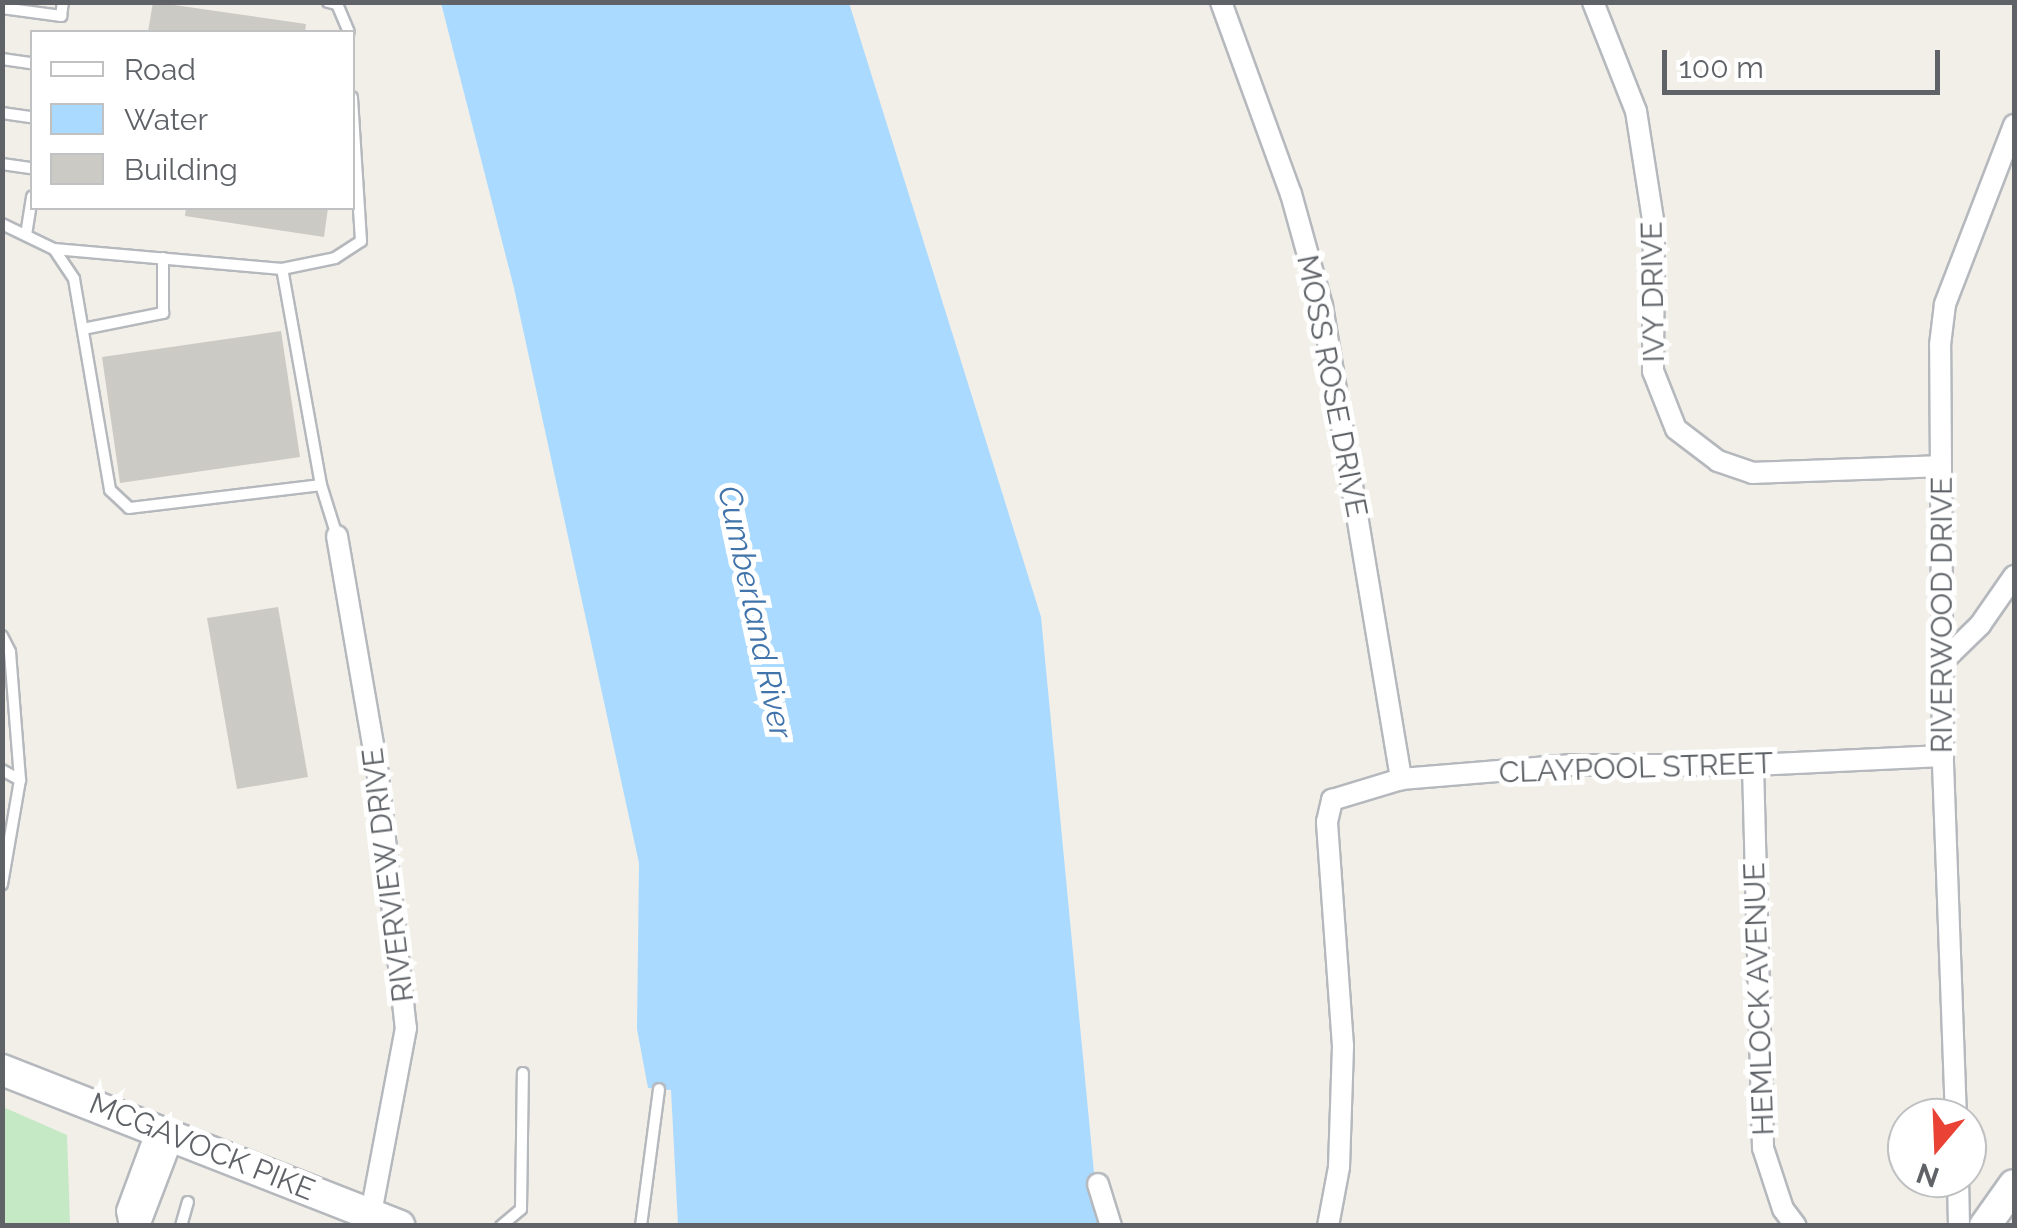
<!DOCTYPE html>
<style>
body{margin:0}
#map{position:relative;width:2017px;height:1228px;overflow:hidden;background:#f1efe8;font-family:Raleway,sans-serif}
div>[style]{position:absolute}
[style*='--x']{left:calc(var(--x)*1px);top:calc(var(--y)*1px);width:calc(var(--w)*1px);rotate:calc(var(--a)*1deg)}
.green>*{inset:0;background:#c5e8c5}
.water>*{inset:0;background:#aadaff}
.building>*{inset:0;background:#cccac5}
.roads{filter:drop-shadow(2px 0 #b5b8bc) drop-shadow(-2px 0 #b5b8bc) drop-shadow(0 2px #b5b8bc) drop-shadow(0 -2px #b5b8bc)}
.lane>*{height:10px;margin:-5px;padding:0 5px;transform-origin:5px;border-radius:5px;background:#fff}
.street>*{height:20px;margin:-10px;padding:0 10px;transform-origin:10px;border-radius:10px;background:#fff}
.secondary>*{height:30px;margin:-15px;padding:0 15px;transform-origin:15px;border-radius:15px;background:#fff}
span{translate:-50% -50%;white-space:nowrap;text-align:center;line-height:1.15;-webkit-text-stroke:10px #fff;paint-order:stroke}
.street-label{font-size:30px;color:#5f6368}
.water-label{font-size:32px;color:#4174aa;font-style:italic}
.frame{position:absolute;inset:0;border:5px solid #5f6368;pointer-events:none}
.legend{position:absolute;left:30px;top:30px;width:325px;height:180px;box-sizing:border-box;background:#fff;border:2px solid #bfc1c3;margin:0;padding:12px 18px;list-style:none;font-size:30px;color:#5f6368}
.legend li{display:flex;align-items:center;gap:20px;height:50px}
.legend b{width:50px;border:2px solid #bfc1c3}
.north{position:absolute;left:1887px;top:1098px;width:100px;height:100px;box-sizing:border-box;background:#fff;border:2px solid #bfc1c3;border-radius:50%;rotate:199deg;font-size:28px;font-weight:700;line-height:40px;text-align:center;color:#5f6368}
.north::after{content:'';display:block;margin:auto;width:35px;height:45px;background:#ea4335;clip-path:polygon(50% 0,100% 100%,50% 72%,0 100%)}
.scale{position:absolute;left:1662px;top:50px;width:278px;height:45px;box-sizing:border-box;border:5px solid #5f6368;border-top:0;padding-left:12px;font-size:30px;line-height:35px;white-space:nowrap;color:#5f6368;-webkit-text-stroke:8px #fff;paint-order:stroke}
</style>
<div id="map">
<div class="green">
<div style="clip-path:polygon(3px 1107px,67px 1135px,70px 1225px,3px 1225px)"></div>
</div>
<div class="water">
<div style="clip-path:polygon(441px 3px,849px 3px,1041px 617px,1099px 1225px,678px 1225px,671px 1090px,648px 1088px,637px 1029px,639px 863px,514px 288px)"></div>
</div>
<div class="building">
<div style="clip-path:polygon(153px 2px,306px 24px,305px 32px,148px 32px)"></div>
<div style="clip-path:polygon(186px 208px,328px 208px,324px 237px,185px 216px)"></div>
<div style="clip-path:polygon(281px 331px,300px 457px,120px 483px,102px 357px)"></div>
<div style="clip-path:polygon(278px 607px,308px 777px,237px 789px,207px 618px)"></div>
</div>
<div class="roads">
<div class="lane">
<div style="--x:328;--y:2;--w:9;--a:13"></div>
<div style="--x:337;--y:4;--w:30;--a:67"></div>
<div style="--x:2;--y:8;--w:60;--a:7.7"></div>
<div style="--x:61;--y:16;--w:14;--a:-82"></div>
<div style="--x:2;--y:59;--w:30;--a:8"></div>
<div style="--x:2;--y:113;--w:30;--a:8"></div>
<div style="--x:2;--y:164;--w:30;--a:8"></div>
<div style="--x:2;--y:224;--w:58;--a:25.7"></div>
<div style="--x:54;--y:249;--w:36;--a:56"></div>
<div style="--x:74;--y:279;--w:214;--a:80.3"></div>
<div style="--x:110;--y:490;--w:26;--a:43"></div>
<div style="--x:129;--y:508;--w:193;--a:-6.8"></div>
<div style="--x:321;--y:485;--w:219;--a:-100.2"></div>
<div style="--x:282;--y:269;--w:54;--a:-11.7"></div>
<div style="--x:335;--y:258;--w:31;--a:-33"></div>
<div style="--x:361;--y:241;--w:144;--a:-93.6"></div>
<div style="--x:26;--y:235;--w:39;--a:-81"></div>
<div style="--x:54;--y:249;--w:229;--a:5"></div>
<div style="--x:83;--y:329;--w:82;--a:-11.3"></div>
<div style="--x:163;--y:313;--w:55;--a:-90"></div>
<div style="--x:321;--y:485;--w:53;--a:72.6"></div>
<div style="--x:2;--y:636;--w:18;--a:63"></div>
<div style="--x:10;--y:652;--w:128;--a:85.5"></div>
<div style="--x:2;--y:770;--w:21;--a:29"></div>
<div style="--x:20;--y:780;--w:106;--a:99.8"></div>
<div style="--x:181;--y:1226;--w:25;--a:-74"></div>
<div style="--x:501;--y:1226;--w:26;--a:-40"></div>
<div style="--x:521;--y:1209;--w:136;--a:-89.2"></div>
<div style="--x:641;--y:1226;--w:138;--a:-82.5"></div>
</div>
<div class="street">
<div style="--x:1221;--y:2;--w:204;--a:70"></div>
<div style="--x:1291;--y:194;--w:116;--a:74.5"></div>
<div style="--x:1322;--y:306;--w:480;--a:80.5"></div>
<div style="--x:1593;--y:2;--w:117;--a:68.5"></div>
<div style="--x:1636;--y:111;--w:116;--a:81.1"></div>
<div style="--x:1654;--y:226;--w:145;--a:90.4"></div>
<div style="--x:1653;--y:371;--w:62;--a:68.4"></div>
<div style="--x:1676;--y:429;--w:53;--a:37.3"></div>
<div style="--x:1718;--y:461;--w:37;--a:19"></div>
<div style="--x:1753;--y:473;--w:188;--a:-2.1"></div>
<div style="--x:337;--y:536;--w:234;--a:80.2"></div>
<div style="--x:377;--y:767;--w:263;--a:83.7"></div>
<div style="--x:406;--y:1028;--w:189;--a:100.7"></div>
<div style="--x:1943;--y:661;--w:52;--a:-44.2"></div>
<div style="--x:1980;--y:625;--w:60;--a:-55.2"></div>
<div style="--x:1753;--y:765;--w:383;--a:88.5"></div>
<div style="--x:1763;--y:1148;--w:64;--a:71.8"></div>
<div style="--x:1783;--y:1209;--w:21;--a:53"></div>
<div style="--x:1956;--y:1118;--w:362;--a:-92.1"></div>
<div style="--x:1943;--y:756;--w:411;--a:-90.4"></div>
<div style="--x:1940;--y:345;--w:41;--a:-83"></div>
<div style="--x:1945;--y:304;--w:192;--a:-68.9"></div>
<div style="--x:1958;--y:1178;--w:48;--a:88.8"></div>
<div style="--x:1098;--y:1184;--w:44;--a:72.8"></div>
<div style="--x:130;--y:1226;--w:15;--a:-101"></div>
<div style="--x:127;--y:1211;--w:86;--a:-69.7"></div>
<div style="--x:134;--y:1226;--w:11;--a:-45"></div>
<div style="--x:142;--y:1218;--w:87;--a:-69.1"></div>
<div style="--x:1328;--y:1226;--w:60;--a:-79.4"></div>
<div style="--x:1339;--y:1167;--w:121;--a:-88.1"></div>
<div style="--x:1343;--y:1046;--w:225;--a:-94.1"></div>
<div style="--x:1327;--y:822;--w:23;--a:-77"></div>
<div style="--x:1332;--y:800;--w:72;--a:-16.9"></div>
<div style="--x:1401;--y:779;--w:172;--a:-4.7"></div>
<div style="--x:1572;--y:765;--w:181;--a:0"></div>
<div style="--x:1753;--y:765;--w:190;--a:-2.7"></div>
</div>
<div class="secondary">
<div style="--x:2;--y:1070;--w:427;--a:21.4"></div>
<div style="--x:1985;--y:1226;--w:50;--a:-54.7"></div>
</div>
</div>
<div class="street-label">
<span style="left:1653px;top:292px;rotate:-91deg">IVY DRIVE</span>
<span style="left:1332px;top:386px;rotate:79deg">MOSS ROSE DRIVE</span>
<span style="left:1942px;top:615px;rotate:-90deg">RIVERWOOD DRIVE</span>
<span style="left:1636px;top:768px;rotate:-2deg">CLAYPOOL STREET</span>
<span style="left:388px;top:875px;rotate:-97deg">RIVERVIEW DRIVE</span>
<span style="left:1759px;top:999px;rotate:-92deg">HEMLOCK AVENUE</span>
<span style="left:202px;top:1147px;rotate:22deg">MCGAVOCK PIKE</span>
</div>
<div class="water-label">
<span style="left:755px;top:612px;rotate:78deg">Cumberland River</span>
</div>
<div class="frame"></div>
<ul class="legend">
<li><b style="height:12px;background:#fff"></b>Road</li>
<li><b style="height:28px;background:#aadaff"></b>Water</li>
<li><b style="height:28px;background:#cccac5"></b>Building</li>
</ul>
<div class="north">N</div>
<div class="scale">100 m</div>
</div>
